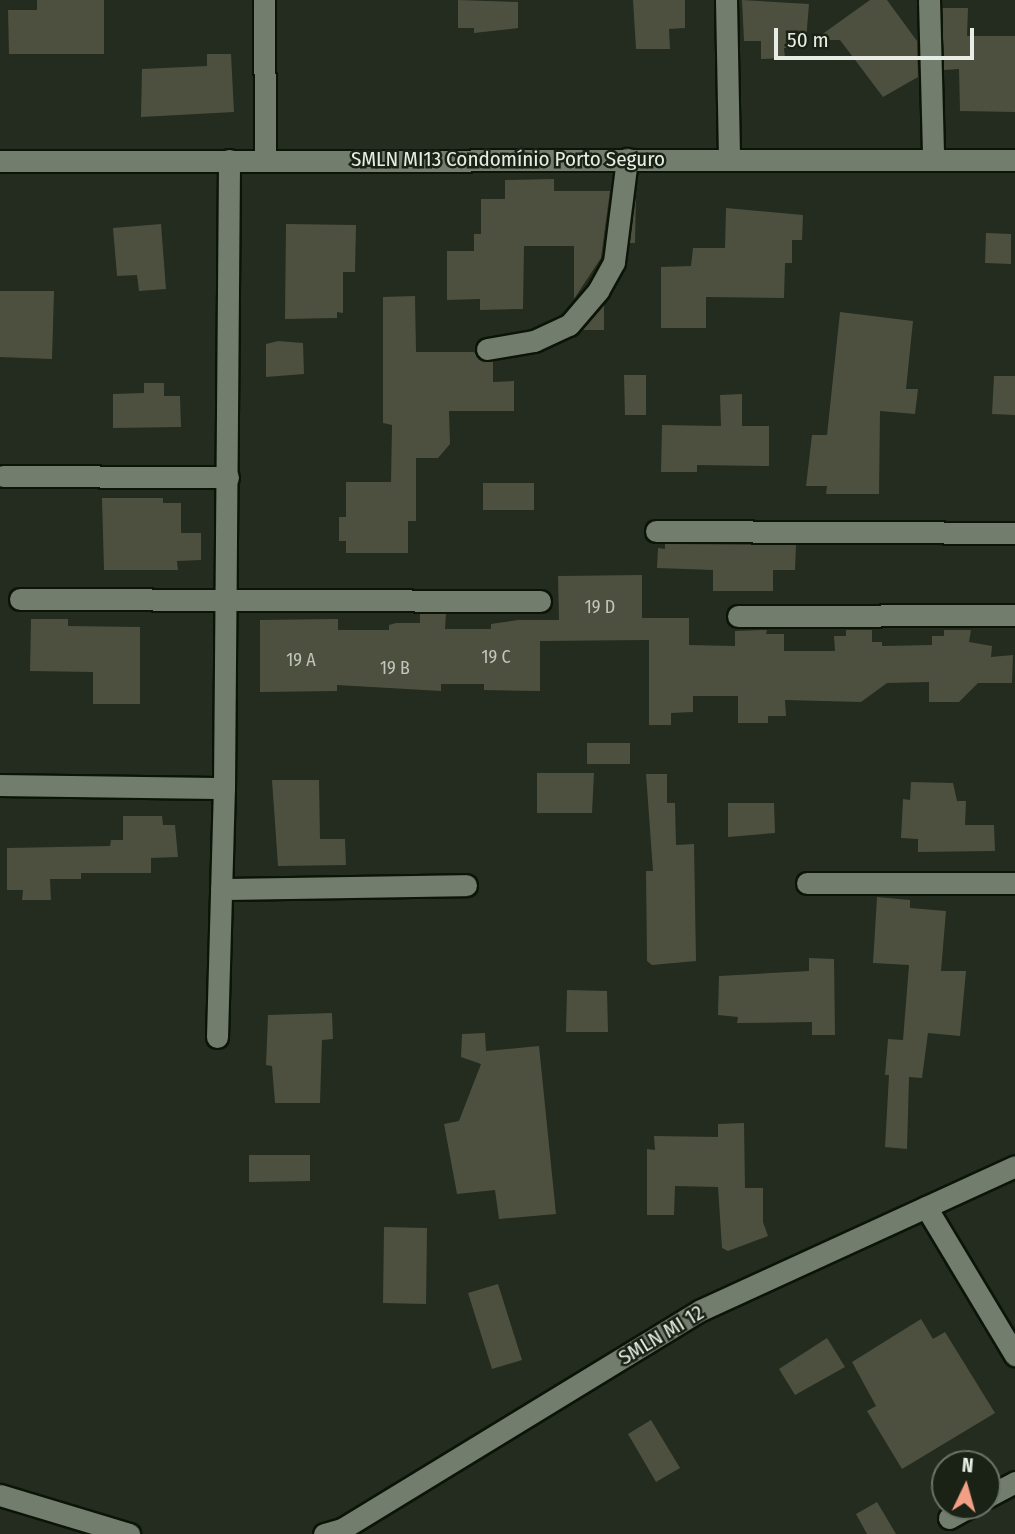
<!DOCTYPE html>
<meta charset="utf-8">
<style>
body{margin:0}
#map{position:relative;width:1015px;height:1534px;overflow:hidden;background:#232c1e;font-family:"Fira Sans Condensed",sans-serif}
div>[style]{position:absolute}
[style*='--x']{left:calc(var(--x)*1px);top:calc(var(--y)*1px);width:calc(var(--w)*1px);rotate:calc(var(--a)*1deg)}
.building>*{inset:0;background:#4d503f}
.roads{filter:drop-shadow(2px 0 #0c1408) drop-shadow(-2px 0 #0c1408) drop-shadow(0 2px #0c1408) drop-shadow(0 -2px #0c1408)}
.minor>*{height:21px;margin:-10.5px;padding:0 10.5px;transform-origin:10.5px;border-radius:10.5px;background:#727d6d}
span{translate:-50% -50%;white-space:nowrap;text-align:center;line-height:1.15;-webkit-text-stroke:5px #192215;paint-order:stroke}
.number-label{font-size:18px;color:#c0c6bb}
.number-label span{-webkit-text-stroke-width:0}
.street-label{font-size:21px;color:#e7ede4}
.north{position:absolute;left:931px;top:1450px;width:70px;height:70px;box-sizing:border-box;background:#192215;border:2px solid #6b7368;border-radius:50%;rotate:5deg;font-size:19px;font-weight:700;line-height:28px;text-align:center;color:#e7ede4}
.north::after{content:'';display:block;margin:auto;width:24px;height:32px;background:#f39f85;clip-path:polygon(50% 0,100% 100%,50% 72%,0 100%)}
.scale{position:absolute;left:774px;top:28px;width:200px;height:32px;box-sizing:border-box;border:4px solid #e7ede4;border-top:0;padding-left:9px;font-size:21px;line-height:24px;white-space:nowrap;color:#e7ede4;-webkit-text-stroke:5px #192215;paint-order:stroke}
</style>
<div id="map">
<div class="building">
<div style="clip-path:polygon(37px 0,104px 0,104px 54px,9px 54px,8px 10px,37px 10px)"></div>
<div style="clip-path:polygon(458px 0,518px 2px,518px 28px,474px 33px,474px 28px,458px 28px)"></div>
<div style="clip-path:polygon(633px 0,685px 0,685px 28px,669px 29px,670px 49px,636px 49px)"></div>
<div style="clip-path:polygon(742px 0,809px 4px,806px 40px,798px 40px,797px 48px,784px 48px,785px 58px,761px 59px,761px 41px,744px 41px)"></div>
<div style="clip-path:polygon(870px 0,887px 0,917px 41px,918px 77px,883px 97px,840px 40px,814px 40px)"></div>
<div style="clip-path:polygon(942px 8px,968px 8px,967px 36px,1015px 36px,1015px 112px,960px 111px,959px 69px,944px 70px)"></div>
<div style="clip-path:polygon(207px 54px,231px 54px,234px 112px,141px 117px,142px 69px,207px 66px)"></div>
<div style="clip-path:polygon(554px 179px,554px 191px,610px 191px,601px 258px,574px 299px,574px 246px,524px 246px,523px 309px,480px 310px,480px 299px,447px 300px,447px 251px,474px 251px,474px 234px,481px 234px,481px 199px,505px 199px,505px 180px)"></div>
<div style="clip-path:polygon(636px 196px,635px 243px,630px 243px)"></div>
<div style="clip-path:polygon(726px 208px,803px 215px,802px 240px,792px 240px,792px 263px,785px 263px,784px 298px,706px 297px,706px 328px,661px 328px,661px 267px,691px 266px,693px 248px,725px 248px)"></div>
<div style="clip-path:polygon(161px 224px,166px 289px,139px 291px,137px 275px,117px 276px,113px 228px)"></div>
<div style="clip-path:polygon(286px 224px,356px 225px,355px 272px,343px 272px,343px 313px,337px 312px,337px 318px,285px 319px)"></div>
<div style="clip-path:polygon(986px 233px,1011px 234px,1011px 264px,985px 263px)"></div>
<div style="clip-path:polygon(0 291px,54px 291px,52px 359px,0 357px)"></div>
<div style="clip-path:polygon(415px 296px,416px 352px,474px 352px,482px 361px,493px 361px,493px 382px,514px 381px,514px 411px,449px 411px,450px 444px,438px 458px,416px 458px,416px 521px,408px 521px,408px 553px,346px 553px,346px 541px,339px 541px,339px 517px,346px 517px,346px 482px,391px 482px,392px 425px,383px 423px,383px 297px)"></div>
<div style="clip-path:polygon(604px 304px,604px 330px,582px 330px)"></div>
<div style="clip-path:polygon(840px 312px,913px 321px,906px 389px,918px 389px,915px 414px,880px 411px,879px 494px,826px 494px,827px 486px,806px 486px,812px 435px,827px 435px)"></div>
<div style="clip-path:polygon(278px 341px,303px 343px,304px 374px,266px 377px,266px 344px)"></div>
<div style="clip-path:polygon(624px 375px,646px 375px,646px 415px,625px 415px)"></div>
<div style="clip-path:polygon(994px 376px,1015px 376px,1015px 415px,992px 414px)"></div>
<div style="clip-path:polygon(144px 383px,164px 383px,164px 396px,180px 396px,181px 427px,113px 428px,113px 394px,144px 393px)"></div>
<div style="clip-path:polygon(742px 394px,742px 426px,769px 426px,769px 466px,697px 465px,697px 472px,661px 472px,662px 425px,721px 426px,720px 395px)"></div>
<div style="clip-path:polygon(483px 483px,534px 483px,534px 510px,483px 510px)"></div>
<div style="clip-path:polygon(102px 498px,163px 498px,163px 503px,181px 503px,181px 533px,201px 533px,201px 560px,177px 561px,178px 570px,104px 570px)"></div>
<div style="clip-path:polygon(665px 544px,796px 545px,795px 570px,773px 570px,773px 591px,713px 591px,713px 570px,657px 568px,658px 548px,665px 549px)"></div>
<div style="clip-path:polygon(642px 575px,642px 618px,689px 618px,689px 645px,735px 646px,735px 631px,767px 630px,766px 634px,784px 634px,784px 651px,835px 651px,834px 636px,846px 636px,846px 630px,872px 630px,872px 642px,882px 642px,882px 646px,932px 645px,932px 636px,944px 636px,944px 630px,971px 630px,969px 642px,992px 646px,991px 657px,1013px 655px,1012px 683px,978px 683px,959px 702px,929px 702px,929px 682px,887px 683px,861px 702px,785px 700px,786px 716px,768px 716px,768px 723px,738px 723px,738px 696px,693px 696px,693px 712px,671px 713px,671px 725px,649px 725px,649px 640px,540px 641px,540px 691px,484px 690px,484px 684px,441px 684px,441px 691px,337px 685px,337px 691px,260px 692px,260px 620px,338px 619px,338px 630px,389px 630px,389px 625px,396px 623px,420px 623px,420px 614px,446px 614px,445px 629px,491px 629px,491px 624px,518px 620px,559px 620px,558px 576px)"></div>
<div style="clip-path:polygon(31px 619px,68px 619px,68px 626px,140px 627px,140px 704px,93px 704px,93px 672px,30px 671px)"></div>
<div style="clip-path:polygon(587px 743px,630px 743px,630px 764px,587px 764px)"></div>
<div style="clip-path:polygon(537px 773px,594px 773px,592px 813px,537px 813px)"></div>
<div style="clip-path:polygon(646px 774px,667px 774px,667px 803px,675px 803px,676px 845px,694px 844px,696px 961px,652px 965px,647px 961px,646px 871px,653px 871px)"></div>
<div style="clip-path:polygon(272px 780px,319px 780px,320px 839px,345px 839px,346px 865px,278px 866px)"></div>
<div style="clip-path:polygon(911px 782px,953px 783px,957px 801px,966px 801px,965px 825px,994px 825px,995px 851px,918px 852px,918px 839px,901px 838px,903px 799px,910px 800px)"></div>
<div style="clip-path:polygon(728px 803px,774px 803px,775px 833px,728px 837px)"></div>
<div style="clip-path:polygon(123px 816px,162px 816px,163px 825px,175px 825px,178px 857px,151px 858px,151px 873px,81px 873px,81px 879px,50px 879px,51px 900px,22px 900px,23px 890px,7px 890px,7px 848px,110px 846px,111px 840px,123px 840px)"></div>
<div style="clip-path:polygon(877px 897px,910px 900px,910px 908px,946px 911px,941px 971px,966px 971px,960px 1036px,928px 1033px,922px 1078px,909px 1077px,907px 1149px,885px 1147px,889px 1075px,885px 1075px,888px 1039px,903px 1040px,909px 965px,873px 963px)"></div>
<div style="clip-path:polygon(809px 958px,834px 959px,835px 1035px,812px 1035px,812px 1022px,737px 1023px,738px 1017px,718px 1015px,719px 976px,809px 971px)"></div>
<div style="clip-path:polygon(567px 990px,607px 991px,608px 1032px,566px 1032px)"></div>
<div style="clip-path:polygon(332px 1013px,333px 1039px,322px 1040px,320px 1103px,275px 1103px,272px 1066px,266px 1065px,268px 1015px)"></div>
<div style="clip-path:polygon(485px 1033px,486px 1051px,539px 1046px,556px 1214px,499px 1219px,495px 1190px,457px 1194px,444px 1124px,459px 1121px,481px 1064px,461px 1057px,462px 1034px)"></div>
<div style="clip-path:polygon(744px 1123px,745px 1188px,763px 1188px,763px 1222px,768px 1236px,728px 1251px,722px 1248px,718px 1187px,675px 1186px,674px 1215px,647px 1215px,647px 1149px,655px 1150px,654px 1136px,718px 1137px,718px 1124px)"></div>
<div style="clip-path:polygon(249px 1155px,310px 1155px,310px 1181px,249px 1182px)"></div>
<div style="clip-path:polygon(384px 1227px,427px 1228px,426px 1304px,383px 1303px)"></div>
<div style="clip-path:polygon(498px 1284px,522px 1360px,492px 1369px,468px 1293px)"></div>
<div style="clip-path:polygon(921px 1319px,933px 1339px,945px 1332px,995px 1413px,902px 1469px,867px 1411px,876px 1406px,852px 1362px)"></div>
<div style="clip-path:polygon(827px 1338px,845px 1367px,795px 1395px,779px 1369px)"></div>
<div style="clip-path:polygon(651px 1420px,680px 1468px,656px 1482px,628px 1434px)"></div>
<div style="clip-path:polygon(877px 1502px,896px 1534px,867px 1534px,856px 1514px)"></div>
</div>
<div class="roads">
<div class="minor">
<div style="--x:264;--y:0;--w:160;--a:89.6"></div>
<div style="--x:726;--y:0;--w:159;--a:88.9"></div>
<div style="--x:929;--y:0;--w:158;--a:88.5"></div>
<div style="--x:0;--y:161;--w:1015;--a:-0.06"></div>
<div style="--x:487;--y:349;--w:48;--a:-9.7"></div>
<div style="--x:534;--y:341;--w:38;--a:-25"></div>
<div style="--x:569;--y:325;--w:45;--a:-49.5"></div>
<div style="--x:598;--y:291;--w:33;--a:-61"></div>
<div style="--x:614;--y:262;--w:104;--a:-82.8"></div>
<div style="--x:3;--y:476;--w:225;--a:0.3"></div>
<div style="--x:656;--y:531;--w:359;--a:0.3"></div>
<div style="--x:20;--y:599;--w:520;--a:0.22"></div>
<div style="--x:738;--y:616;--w:277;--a:-0.2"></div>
<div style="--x:0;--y:785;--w:224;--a:0.8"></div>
<div style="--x:807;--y:883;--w:208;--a:0"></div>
<div style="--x:221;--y:889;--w:245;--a:-0.9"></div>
<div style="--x:217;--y:1037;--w:249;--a:-88.4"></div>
<div style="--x:224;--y:788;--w:628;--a:-89.54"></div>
<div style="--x:926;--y:1207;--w:173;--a:59"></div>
<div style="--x:0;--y:1495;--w:135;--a:16.8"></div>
<div style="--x:987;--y:1497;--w:32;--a:-28"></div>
<div style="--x:949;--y:1518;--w:25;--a:-29"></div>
<div style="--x:324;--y:1534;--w:19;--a:-16"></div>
<div style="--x:342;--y:1529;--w:421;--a:-31.4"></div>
<div style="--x:701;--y:1310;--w:345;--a:-24.6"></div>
</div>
</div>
<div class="number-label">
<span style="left:600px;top:607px">19 D</span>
<span style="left:496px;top:657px">19 C</span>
<span style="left:301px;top:660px">19 A</span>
<span style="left:395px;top:668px">19 B</span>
</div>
<div class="street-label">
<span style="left:508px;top:159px">SMLN MI13 Condomínio Porto Seguro</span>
<span style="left:661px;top:1335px;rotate:-31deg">SMLN MI 12</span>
</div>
<div class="north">N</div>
<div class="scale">50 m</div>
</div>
